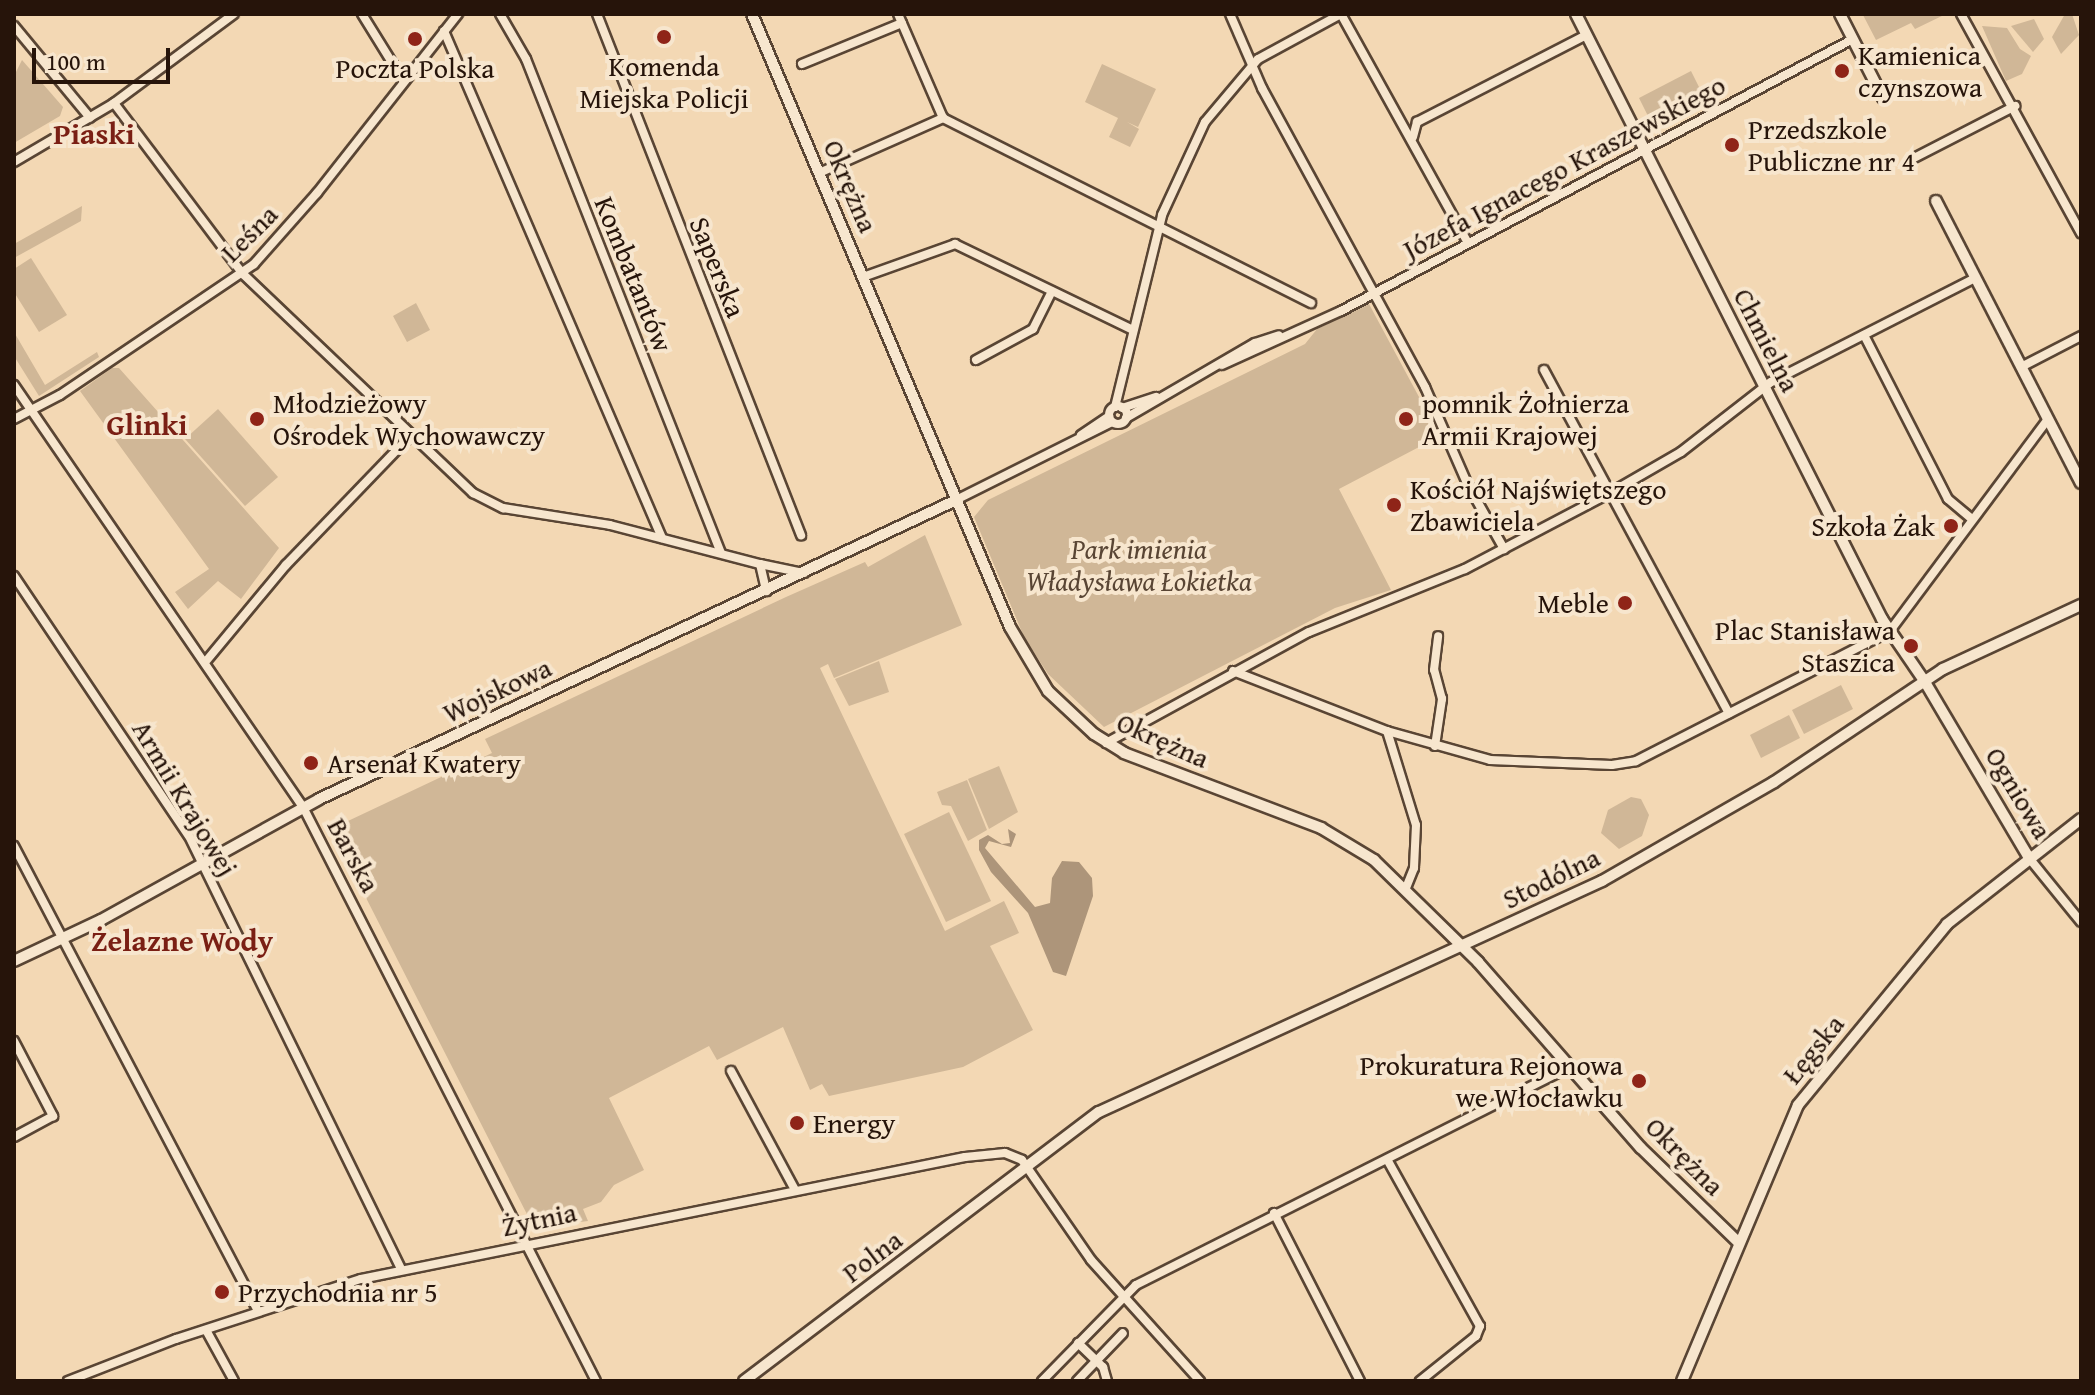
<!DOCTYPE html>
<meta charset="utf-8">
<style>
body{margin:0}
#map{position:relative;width:2095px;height:1395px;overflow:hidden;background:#f3d8b4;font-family:"Gentium Book Plus",serif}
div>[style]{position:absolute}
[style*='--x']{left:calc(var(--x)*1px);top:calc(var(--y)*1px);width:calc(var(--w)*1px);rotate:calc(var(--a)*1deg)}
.green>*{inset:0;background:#d0b797}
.water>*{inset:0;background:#ad957a}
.roads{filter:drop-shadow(2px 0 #594534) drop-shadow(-2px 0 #594534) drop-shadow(0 2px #594534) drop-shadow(0 -2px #594534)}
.minor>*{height:8px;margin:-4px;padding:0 4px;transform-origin:4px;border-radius:4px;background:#f7e6ce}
.minor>.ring{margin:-4px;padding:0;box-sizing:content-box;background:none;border:8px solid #f7e6ce;border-radius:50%}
.tertiary>*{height:10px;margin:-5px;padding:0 5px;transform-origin:5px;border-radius:5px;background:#f7e6ce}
.dots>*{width:22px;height:22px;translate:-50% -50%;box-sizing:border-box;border:4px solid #f7e6ce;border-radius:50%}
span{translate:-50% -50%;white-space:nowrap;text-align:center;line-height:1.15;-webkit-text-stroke:8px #f7e6ce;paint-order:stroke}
.poi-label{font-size:28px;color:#26140a}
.left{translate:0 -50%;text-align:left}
.right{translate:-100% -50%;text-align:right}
.street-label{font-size:28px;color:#26140a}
.park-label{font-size:28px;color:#594534;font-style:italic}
.neighbourhood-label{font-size:30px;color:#7a1f14;font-weight:700}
.frame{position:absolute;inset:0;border:16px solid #26140a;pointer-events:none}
.scale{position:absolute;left:32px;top:48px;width:138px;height:36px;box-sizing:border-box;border:4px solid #26140a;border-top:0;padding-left:10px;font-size:24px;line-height:28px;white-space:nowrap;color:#26140a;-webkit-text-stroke:6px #f7e6ce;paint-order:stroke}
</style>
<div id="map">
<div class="green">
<div style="clip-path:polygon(1946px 14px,1915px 29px,1911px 23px,1876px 40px,1863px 15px)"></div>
<div style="clip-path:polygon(2065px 14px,2072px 14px,2079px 35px,2061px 54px,2052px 37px)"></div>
<div style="clip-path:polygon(2034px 19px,2044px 39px,2033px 52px,2011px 26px)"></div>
<div style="clip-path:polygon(1982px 26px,2007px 28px,2020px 49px,2031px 56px,2022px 74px,2006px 81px)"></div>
<div style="clip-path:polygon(22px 60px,63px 107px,60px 116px,14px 143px,14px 76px)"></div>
<div style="clip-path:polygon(1102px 64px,1156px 89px,1138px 127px,1127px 122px,1139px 129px,1130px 147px,1109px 137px,1118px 118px,1085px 102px)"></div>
<div style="clip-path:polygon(1691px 71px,1704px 97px,1652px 124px,1639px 98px)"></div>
<div style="clip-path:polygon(82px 206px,81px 221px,14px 258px,14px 244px)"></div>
<div style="clip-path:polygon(31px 258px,67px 315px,39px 332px,14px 292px,14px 269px)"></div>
<div style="clip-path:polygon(416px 303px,430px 330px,407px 342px,393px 316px)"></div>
<div style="clip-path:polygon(1369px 304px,1440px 436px,1339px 489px,1391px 590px,1335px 608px,1104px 727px,1048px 674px,1024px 637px,974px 517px,988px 500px,1305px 344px,1317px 329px)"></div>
<div style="clip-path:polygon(14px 332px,45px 385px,97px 352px,99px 357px,39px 396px,14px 356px)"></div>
<div style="clip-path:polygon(112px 368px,119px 368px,279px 548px,241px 599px,218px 581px,188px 609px,175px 592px,209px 569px,80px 391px)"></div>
<div style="clip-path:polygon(218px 409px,278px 477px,245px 506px,185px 439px)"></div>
<div style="clip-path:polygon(925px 535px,962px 625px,834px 678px,828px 664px,820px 668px,945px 931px,1004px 901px,1019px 933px,990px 946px,1033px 1030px,963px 1067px,829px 1096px,822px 1084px,810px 1090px,783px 1027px,717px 1060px,709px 1046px,609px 1098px,644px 1170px,614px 1185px,601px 1202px,583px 1209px,588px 1221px,534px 1228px,331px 829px,492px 753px,485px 739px,786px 597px,865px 562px,868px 567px)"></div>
<div style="clip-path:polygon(879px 661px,889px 692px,849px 706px,835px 679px)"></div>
<div style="clip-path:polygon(1841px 685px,1853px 709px,1804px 734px,1792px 710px)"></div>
<div style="clip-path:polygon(1789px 715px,1800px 738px,1761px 758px,1750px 735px)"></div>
<div style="clip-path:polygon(999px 766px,1018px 812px,989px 829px,968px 779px)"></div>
<div style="clip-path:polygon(967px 780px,987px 830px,968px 841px,951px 806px,942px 805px,937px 792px)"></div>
<div style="clip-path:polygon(1631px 797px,1641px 799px,1649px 815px,1642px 836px,1619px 849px,1601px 833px,1608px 810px)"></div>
<div style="clip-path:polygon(949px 812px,991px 901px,946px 922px,904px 834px)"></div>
</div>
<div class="water">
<div style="clip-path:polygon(1008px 829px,1016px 834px,1011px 847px,989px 841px,985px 848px,1035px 907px,1050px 903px,1052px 878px,1062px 861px,1079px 862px,1092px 878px,1093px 896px,1066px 976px,1053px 972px,1028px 913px,991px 872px,979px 850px,979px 840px,988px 835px,1002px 844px,1010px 843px)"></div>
</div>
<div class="roads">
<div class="minor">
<div style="--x:362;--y:14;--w:78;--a:58.2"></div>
<div style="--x:500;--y:14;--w:52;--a:60"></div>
<div style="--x:526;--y:59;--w:531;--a:68.46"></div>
<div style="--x:597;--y:14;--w:560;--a:68.62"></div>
<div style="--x:898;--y:14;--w:113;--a:66.6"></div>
<div style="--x:1230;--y:14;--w:81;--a:66.6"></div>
<div style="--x:1262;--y:88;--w:341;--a:61.4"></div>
<div style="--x:1425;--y:387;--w:105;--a:66.4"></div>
<div style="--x:1467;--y:483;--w:76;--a:60.7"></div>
<div style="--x:1341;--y:14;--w:262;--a:61"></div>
<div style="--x:1961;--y:14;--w:250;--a:61.3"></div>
<div style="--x:14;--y:26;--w:119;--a:50.4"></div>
<div style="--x:444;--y:31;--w:552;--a:66.73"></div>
<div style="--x:802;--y:64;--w:108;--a:-22.3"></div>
<div style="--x:114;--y:103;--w:214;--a:53"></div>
<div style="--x:243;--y:274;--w:318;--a:43.6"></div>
<div style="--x:473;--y:493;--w:34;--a:27"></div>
<div style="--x:503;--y:508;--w:108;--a:9"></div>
<div style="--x:610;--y:525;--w:155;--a:14.6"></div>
<div style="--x:760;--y:564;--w:28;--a:77"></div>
<div style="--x:943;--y:118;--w:412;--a:26.7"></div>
<div style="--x:1413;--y:137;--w:16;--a:-75"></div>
<div style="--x:1417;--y:122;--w:190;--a:-27.2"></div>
<div style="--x:1914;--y:158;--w:114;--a:-27.2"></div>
<div style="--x:14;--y:162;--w:116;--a:-30.5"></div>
<div style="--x:114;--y:103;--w:149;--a:-36.6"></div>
<div style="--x:819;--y:173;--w:136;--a:-23.9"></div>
<div style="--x:863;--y:277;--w:98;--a:-19.7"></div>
<div style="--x:955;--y:244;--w:198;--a:25.8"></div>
<div style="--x:1864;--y:335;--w:184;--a:62.9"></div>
<div style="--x:1948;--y:499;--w:31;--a:40"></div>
<div style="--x:976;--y:360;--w:65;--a:-28.5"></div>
<div style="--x:1033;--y:329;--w:42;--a:-63.4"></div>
<div style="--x:1222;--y:365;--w:131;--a:-24.4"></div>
<div style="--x:1341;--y:311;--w:580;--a:-27.98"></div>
<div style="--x:2021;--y:367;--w:68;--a:-27.3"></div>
<div style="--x:1544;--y:370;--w:390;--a:61.7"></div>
<div style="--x:14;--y:385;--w:511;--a:55.6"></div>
<div style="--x:303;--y:807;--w:644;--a:62.96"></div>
<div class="ring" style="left:1109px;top:406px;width:10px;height:10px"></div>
<div style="--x:1115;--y:407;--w:198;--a:-76.2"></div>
<div style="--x:1162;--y:215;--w:102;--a:-65.2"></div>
<div style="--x:1205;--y:122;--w:82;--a:-49.9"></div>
<div style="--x:1258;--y:59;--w:94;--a:-28.5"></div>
<div style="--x:1122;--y:408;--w:36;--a:-18"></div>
<div style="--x:1126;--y:418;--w:149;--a:-30.2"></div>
<div style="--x:1255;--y:343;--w:25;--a:-18"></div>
<div style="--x:14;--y:419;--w:52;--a:-27.6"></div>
<div style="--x:60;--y:395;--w:234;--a:-34"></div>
<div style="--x:254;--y:264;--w:95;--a:-48.4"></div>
<div style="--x:317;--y:193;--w:228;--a:-51.8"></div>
<div style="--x:1081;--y:435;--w:34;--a:-34"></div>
<div style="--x:956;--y:500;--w:174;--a:-26.6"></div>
<div style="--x:760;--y:564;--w:45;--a:11.6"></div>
<div style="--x:14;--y:576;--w:313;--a:56.1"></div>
<div style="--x:189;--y:836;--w:483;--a:63.9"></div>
<div style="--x:207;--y:660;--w:124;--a:-50.3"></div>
<div style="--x:286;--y:565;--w:180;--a:-46.1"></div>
<div style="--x:1233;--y:671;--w:165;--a:21.3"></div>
<div style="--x:1387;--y:731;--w:107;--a:15.7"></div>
<div style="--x:1490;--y:760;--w:122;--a:2.3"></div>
<div style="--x:1612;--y:765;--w:24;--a:-9"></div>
<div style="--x:1636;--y:761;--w:285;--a:-27.1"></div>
<div style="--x:1890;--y:631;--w:264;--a:-53.3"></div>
<div style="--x:1387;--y:731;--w:98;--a:72.9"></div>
<div style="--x:1416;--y:825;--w:43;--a:92.7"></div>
<div style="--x:1414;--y:868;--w:22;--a:112"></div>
<div style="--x:1106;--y:743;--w:231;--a:-28.7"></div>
<div style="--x:1309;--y:632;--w:168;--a:-22"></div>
<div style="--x:1465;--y:569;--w:164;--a:-27.7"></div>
<div style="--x:1610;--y:493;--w:82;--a:-30"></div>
<div style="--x:1681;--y:452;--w:114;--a:-37.9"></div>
<div style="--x:1771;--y:382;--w:229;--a:-27"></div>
<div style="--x:1435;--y:746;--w:48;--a:-81.5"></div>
<div style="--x:1442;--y:699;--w:30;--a:-105"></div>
<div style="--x:1434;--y:670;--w:34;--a:-83"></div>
<div style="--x:14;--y:846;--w:525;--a:62.31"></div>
<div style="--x:2029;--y:858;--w:82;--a:50.9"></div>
<div style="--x:14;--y:1041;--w:85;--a:62.5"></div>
<div style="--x:53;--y:1116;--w:44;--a:151.7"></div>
<div style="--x:731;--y:1071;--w:135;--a:61.7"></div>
<div style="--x:1388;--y:1161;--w:189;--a:60.9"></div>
<div style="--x:1480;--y:1326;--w:11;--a:112"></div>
<div style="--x:1476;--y:1336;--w:72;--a:141.2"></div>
<div style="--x:1274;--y:1213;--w:189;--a:62.9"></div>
<div style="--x:206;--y:1330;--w:58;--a:61.2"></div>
<div style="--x:1078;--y:1343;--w:35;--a:44"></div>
<div style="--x:1103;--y:1367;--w:15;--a:74"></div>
<div style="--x:68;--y:1381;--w:116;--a:-21.3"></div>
<div style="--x:176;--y:1339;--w:194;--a:-18"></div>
<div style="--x:361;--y:1279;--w:616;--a:-11.42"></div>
<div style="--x:965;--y:1157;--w:40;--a:-5.7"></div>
<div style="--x:1005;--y:1153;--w:18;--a:22"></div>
<div style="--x:1022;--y:1160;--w:121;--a:55.4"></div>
<div style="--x:1091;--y:1260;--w:163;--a:48"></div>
<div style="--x:1042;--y:1381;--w:134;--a:-45.6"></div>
<div style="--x:1136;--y:1285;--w:487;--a:-26.7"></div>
<div style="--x:1077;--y:1381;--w:66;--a:-46.2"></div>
</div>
<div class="tertiary">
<div style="--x:752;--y:14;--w:665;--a:67.17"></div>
<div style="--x:1010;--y:627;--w:74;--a:59.3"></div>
<div style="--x:1048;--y:691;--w:63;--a:43.1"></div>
<div style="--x:1094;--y:734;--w:36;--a:32"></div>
<div style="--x:1124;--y:753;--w:211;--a:20.8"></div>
<div style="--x:1321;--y:828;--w:62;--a:31.1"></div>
<div style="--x:1374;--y:860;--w:146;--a:44.4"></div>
<div style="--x:1478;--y:962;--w:247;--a:48.8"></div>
<div style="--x:1641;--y:1148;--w:136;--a:44.1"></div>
<div style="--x:1576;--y:14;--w:678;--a:63.17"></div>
<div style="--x:1882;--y:619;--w:76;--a:55.7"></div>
<div style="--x:1925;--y:682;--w:204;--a:59.4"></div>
<div style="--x:1840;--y:14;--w:94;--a:62.9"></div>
<div style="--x:1936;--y:201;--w:317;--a:62.8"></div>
<div style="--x:14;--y:961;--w:96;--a:-25.2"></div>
<div style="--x:101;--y:920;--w:249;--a:-29"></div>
<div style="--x:319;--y:799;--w:704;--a:-25.14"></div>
<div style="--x:744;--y:1381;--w:445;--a:-37.2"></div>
<div style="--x:1099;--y:1112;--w:554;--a:-24.67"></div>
<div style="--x:1602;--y:881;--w:198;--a:-29.9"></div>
<div style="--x:1774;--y:782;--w:203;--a:-33.8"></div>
<div style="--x:1943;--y:669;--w:152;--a:-24.9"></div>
<div style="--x:1682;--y:1381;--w:299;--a:-67.2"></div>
<div style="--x:1798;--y:1105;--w:234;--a:-50.5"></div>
<div style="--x:1947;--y:924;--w:170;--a:-38.1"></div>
</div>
</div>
<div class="dots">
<div style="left:664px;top:37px;background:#8f2418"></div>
<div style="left:415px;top:39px;background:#8f2418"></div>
<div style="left:1842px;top:71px;background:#8f2418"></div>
<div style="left:1732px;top:145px;background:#8f2418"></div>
<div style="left:257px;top:419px;background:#8f2418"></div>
<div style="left:1406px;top:419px;background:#8f2418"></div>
<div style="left:1394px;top:505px;background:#8f2418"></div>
<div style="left:1951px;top:526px;background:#8f2418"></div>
<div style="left:1625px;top:603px;background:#8f2418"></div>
<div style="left:1911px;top:646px;background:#8f2418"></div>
<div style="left:311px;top:763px;background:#8f2418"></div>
<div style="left:1639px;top:1081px;background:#8f2418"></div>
<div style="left:797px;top:1123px;background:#8f2418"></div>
<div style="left:222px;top:1292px;background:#8f2418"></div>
</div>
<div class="poi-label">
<span class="left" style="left:1858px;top:71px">Kamienica<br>czynszowa</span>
<span style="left:664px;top:82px">Komenda<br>Miejska Policji</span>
<span style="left:415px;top:68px">Poczta Polska</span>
<span class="left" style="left:1748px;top:145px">Przedszkole<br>Publiczne nr 4</span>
<span class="left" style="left:273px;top:419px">Młodzieżowy<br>Ośrodek Wychowawczy</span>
<span class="left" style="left:1422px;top:419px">pomnik Żołnierza<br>Armii Krajowej</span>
<span class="left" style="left:1410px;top:505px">Kościół Najświętszego<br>Zbawiciela</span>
<span class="right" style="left:1935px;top:526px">Szkoła Żak</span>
<span class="right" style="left:1609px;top:603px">Meble</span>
<span class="right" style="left:1895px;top:646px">Plac Stanisława<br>Staszica</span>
<span class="left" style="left:327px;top:763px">Arsenał Kwatery</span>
<span class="right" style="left:1623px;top:1081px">Prokuratura Rejonowa<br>we Włocławku</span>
<span class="left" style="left:813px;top:1123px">Energy</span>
<span class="left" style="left:238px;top:1292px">Przychodnia nr 5</span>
</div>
<div class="street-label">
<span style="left:1564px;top:167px;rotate:-28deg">Józefa Ignacego Kraszewskiego</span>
<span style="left:851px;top:186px;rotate:67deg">Okrężna</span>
<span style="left:249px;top:233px;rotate:-45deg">Leśna</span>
<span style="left:718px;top:267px;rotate:68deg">Saperska</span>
<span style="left:634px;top:274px;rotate:68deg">Kombatantów</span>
<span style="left:1767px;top:340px;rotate:63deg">Chmielna</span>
<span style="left:497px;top:690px;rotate:-25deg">Wojskowa</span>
<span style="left:1163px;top:740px;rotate:24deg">Okrężna</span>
<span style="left:2019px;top:793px;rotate:59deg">Ogniowa</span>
<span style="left:185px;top:798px;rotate:59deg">Armii Krajowej</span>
<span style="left:354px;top:855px;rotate:62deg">Barska</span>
<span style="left:1551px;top:878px;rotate:-26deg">Stodólna</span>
<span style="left:1813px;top:1049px;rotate:-51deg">Łęgska</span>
<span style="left:1685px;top:1156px;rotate:45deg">Okrężna</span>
<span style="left:539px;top:1219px;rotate:-12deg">Żytnia</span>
<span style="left:872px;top:1256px;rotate:-37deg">Polna</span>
</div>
<div class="park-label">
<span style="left:1139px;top:565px">Park imienia<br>Władysława Łokietka</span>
</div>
<div class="neighbourhood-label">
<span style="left:94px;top:133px">Piaski</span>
<span style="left:147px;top:424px">Glinki</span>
<span style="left:182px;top:940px">Żelazne Wody</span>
</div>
<div class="frame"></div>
<div class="scale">100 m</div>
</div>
